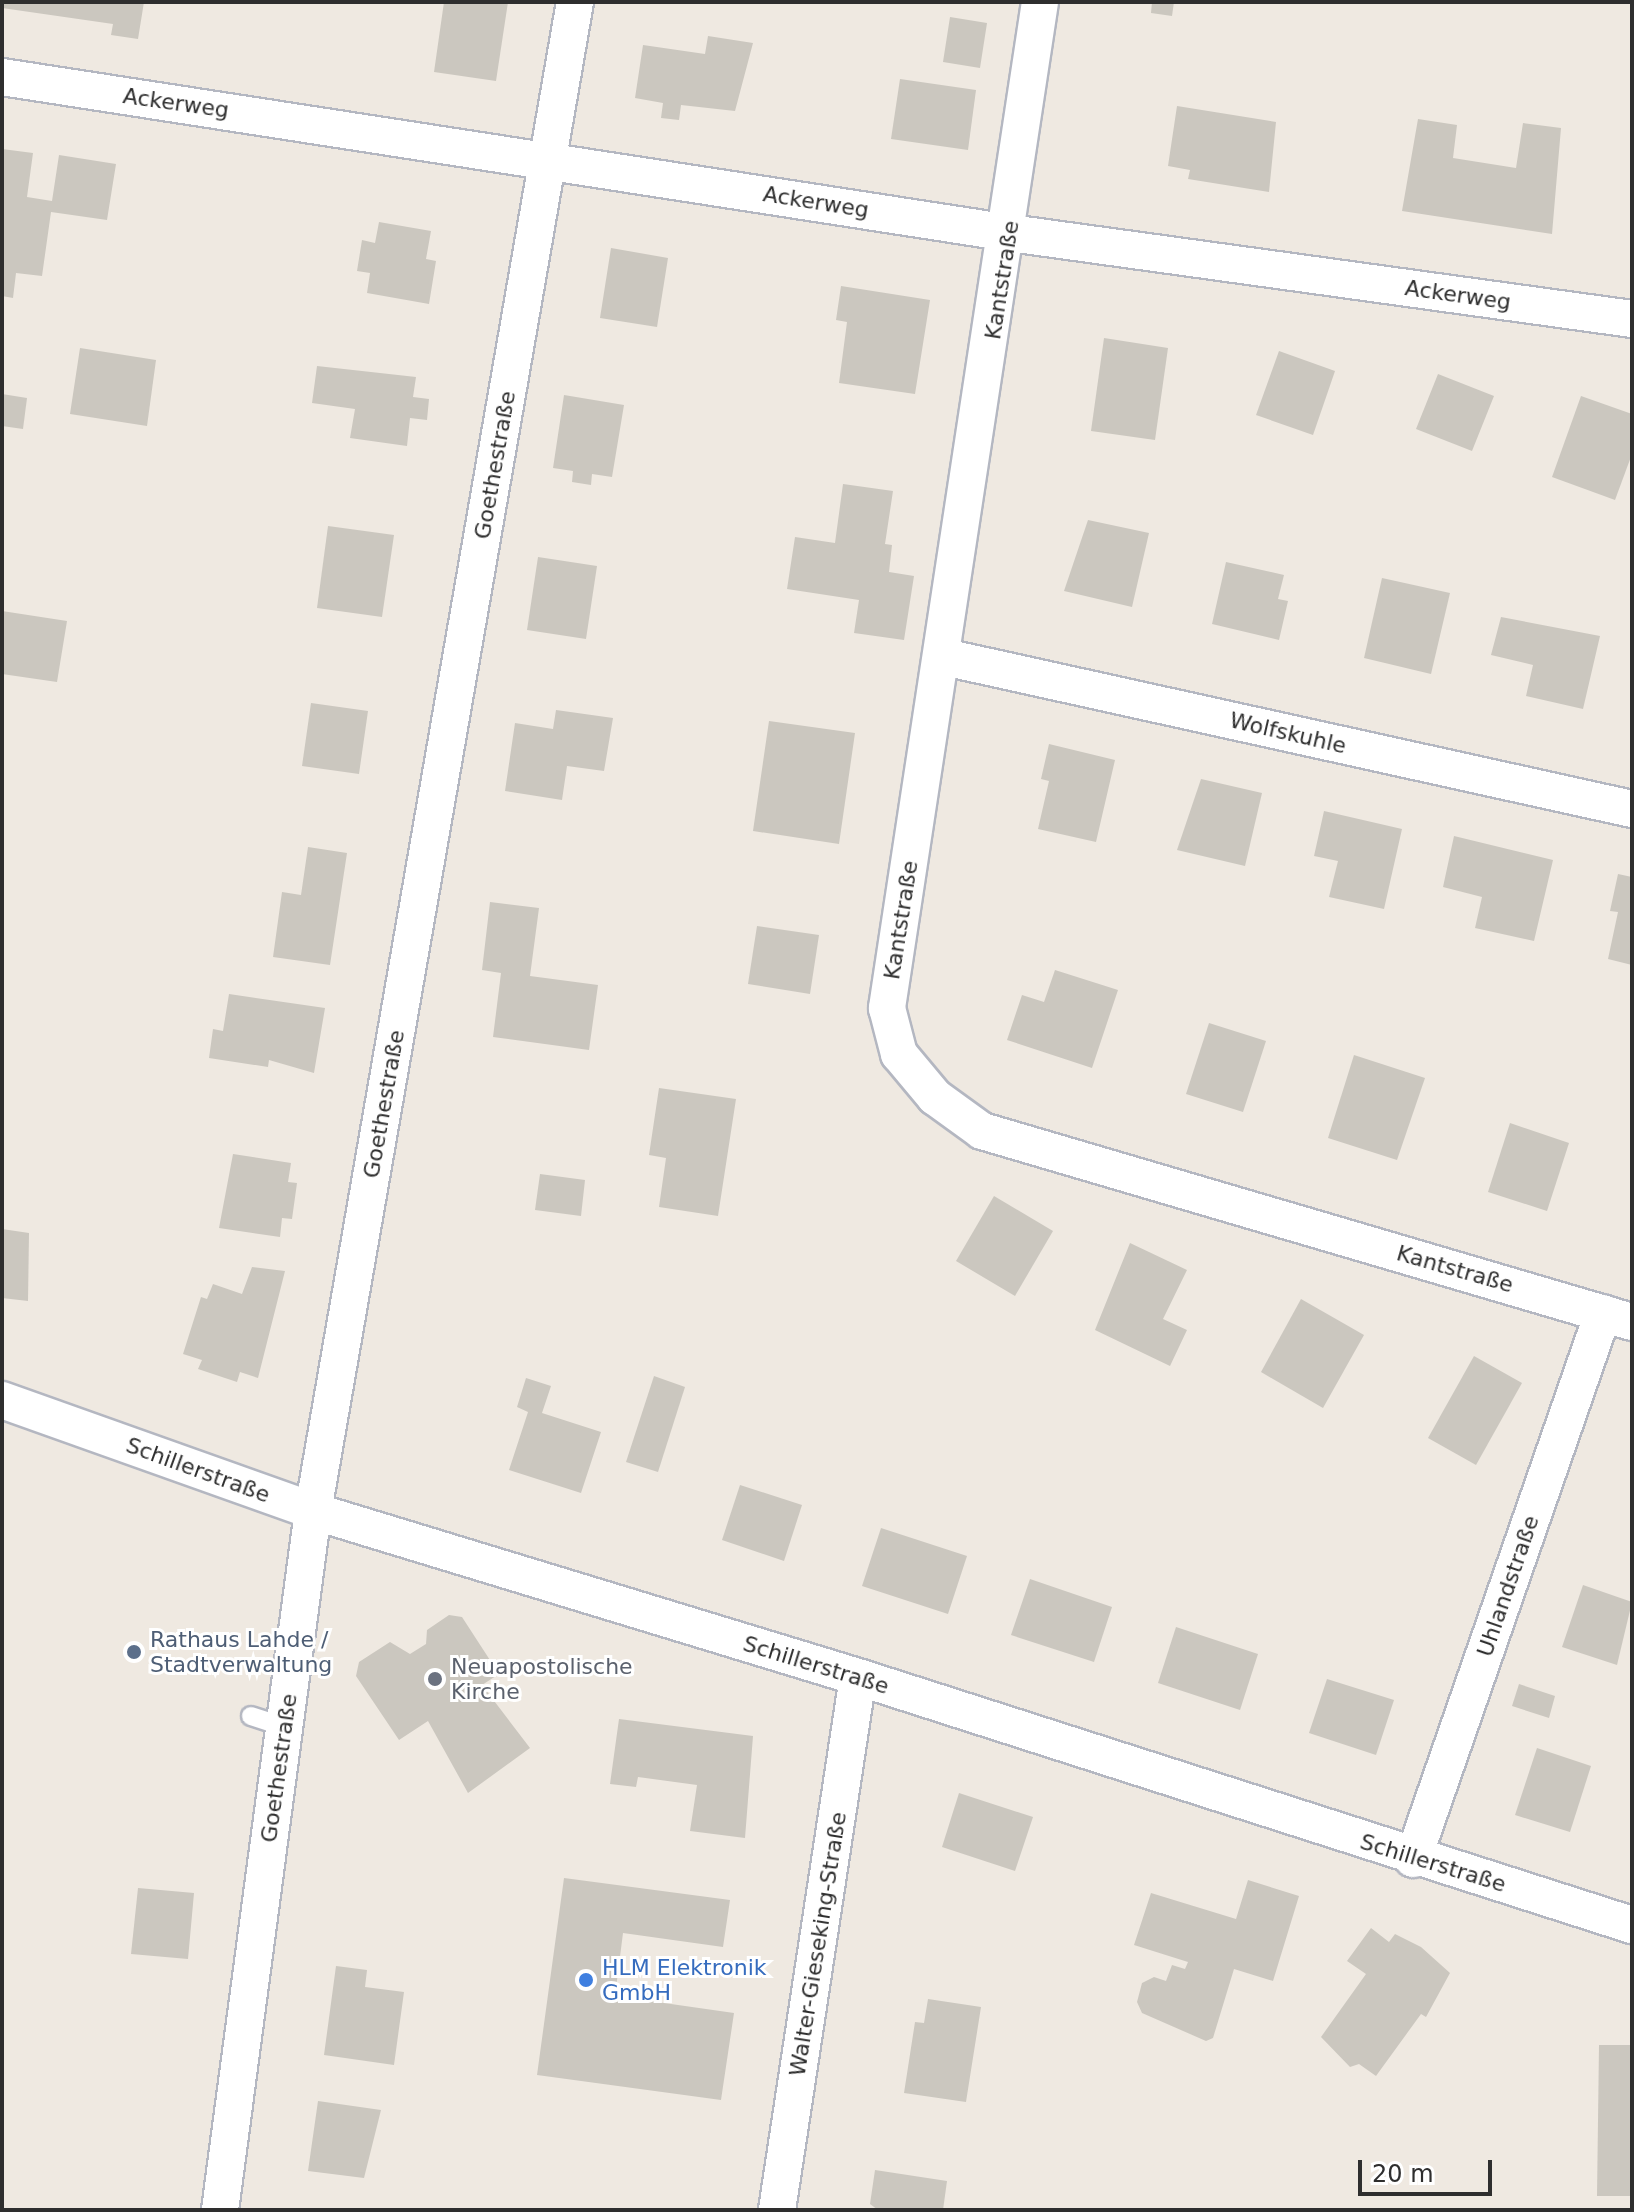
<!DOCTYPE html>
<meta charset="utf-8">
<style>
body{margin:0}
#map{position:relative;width:1634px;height:2212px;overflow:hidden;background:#efe9e1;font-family:"DejaVu Sans",sans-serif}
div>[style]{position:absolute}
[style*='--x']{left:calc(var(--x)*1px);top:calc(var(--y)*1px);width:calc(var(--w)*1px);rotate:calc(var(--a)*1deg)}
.building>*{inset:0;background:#cbc7bf}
.roads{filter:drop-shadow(2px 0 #b4b7c1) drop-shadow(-2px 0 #b4b7c1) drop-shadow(0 2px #b4b7c1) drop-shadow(0 -2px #b4b7c1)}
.lane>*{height:18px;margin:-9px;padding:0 9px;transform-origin:9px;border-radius:9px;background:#fff}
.street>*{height:36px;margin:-18px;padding:0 18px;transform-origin:18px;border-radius:18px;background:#fff}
.dots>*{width:22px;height:22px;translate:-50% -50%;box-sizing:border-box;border:4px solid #fff;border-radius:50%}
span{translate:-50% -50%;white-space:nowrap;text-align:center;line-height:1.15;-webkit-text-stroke:6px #fff;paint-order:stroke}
.street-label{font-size:22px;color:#2e2e2e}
.service-label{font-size:22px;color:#4e5e75}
.left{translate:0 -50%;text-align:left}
.worship-label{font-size:22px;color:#5b616d}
.shop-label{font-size:22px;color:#366cbe}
.frame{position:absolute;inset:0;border:4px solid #2e2e2e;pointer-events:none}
.scale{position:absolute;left:1358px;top:2160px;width:134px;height:36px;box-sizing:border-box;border:4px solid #2e2e2e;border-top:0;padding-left:10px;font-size:24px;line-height:28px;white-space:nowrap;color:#2e2e2e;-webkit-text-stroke:6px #fff;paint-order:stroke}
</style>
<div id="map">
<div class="building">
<div style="clip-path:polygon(2px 2px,144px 2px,138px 39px,111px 35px,113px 24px,2px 8px)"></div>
<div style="clip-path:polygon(444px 2px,508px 2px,496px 81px,434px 72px)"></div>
<div style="clip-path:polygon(1152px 2px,1174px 2px,1172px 16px,1151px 13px)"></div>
<div style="clip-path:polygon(950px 17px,987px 23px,980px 68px,943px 62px)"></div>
<div style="clip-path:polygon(708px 36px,753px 43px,735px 111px,681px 105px,679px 120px,661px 118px,663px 103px,635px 98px,643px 45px,705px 54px)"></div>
<div style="clip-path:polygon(900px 79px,976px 90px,968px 150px,891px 139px)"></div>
<div style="clip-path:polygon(1177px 106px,1276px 122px,1269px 192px,1188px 179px,1190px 170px,1168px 166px)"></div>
<div style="clip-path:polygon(1418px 119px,1457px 125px,1453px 158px,1516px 168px,1523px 123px,1561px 128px,1552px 234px,1402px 211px)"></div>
<div style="clip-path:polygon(2px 149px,33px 153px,27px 197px,52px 201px,59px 155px,116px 164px,107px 220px,51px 212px,42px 276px,16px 273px,13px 298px,2px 296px)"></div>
<div style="clip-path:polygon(379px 222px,431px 231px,426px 259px,436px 261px,429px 304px,367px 293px,370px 273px,357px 271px,362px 240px,375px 243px)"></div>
<div style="clip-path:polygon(611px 248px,668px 258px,657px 327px,600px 318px)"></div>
<div style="clip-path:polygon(841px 286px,930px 300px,915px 394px,839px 383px,847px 322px,836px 320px)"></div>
<div style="clip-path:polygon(1104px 338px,1168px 348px,1155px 440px,1091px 431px)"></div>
<div style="clip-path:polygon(80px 348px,156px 360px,147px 426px,70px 414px)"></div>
<div style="clip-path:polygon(1279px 351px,1335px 371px,1313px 435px,1256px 415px)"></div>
<div style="clip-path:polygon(317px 366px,416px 377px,413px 397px,429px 399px,427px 420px,410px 418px,407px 446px,350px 438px,355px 409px,312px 403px)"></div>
<div style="clip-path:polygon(1438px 374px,1494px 396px,1472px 451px,1416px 429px)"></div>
<div style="clip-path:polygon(2px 394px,27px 398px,23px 429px,2px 426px)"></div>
<div style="clip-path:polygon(564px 395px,624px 405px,612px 477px,592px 474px,591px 485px,572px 482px,573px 471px,553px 468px)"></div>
<div style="clip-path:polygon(1581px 396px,1632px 414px,1632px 454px,1615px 500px,1552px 477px)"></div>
<div style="clip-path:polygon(843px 484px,893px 491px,885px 544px,892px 545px,889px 572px,914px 576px,904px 640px,854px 633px,859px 600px,787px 589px,795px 537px,835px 543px)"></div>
<div style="clip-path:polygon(1088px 520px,1149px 533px,1132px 607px,1064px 591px)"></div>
<div style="clip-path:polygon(328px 526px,394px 535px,382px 617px,317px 608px)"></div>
<div style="clip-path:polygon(538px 557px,597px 566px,586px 639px,527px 630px)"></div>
<div style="clip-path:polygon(1226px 562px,1284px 575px,1278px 599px,1288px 601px,1279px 640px,1212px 624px)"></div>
<div style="clip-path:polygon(1382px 578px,1450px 593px,1431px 674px,1364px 658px)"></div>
<div style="clip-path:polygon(2px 611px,67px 621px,57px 682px,2px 674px)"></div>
<div style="clip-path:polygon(1501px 617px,1600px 636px,1583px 709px,1526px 696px,1533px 665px,1491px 655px)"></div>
<div style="clip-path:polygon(311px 703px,368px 711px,359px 774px,302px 766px)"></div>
<div style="clip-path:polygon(556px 710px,613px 718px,604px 771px,567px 766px,562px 800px,505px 791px,515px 723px,553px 729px)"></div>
<div style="clip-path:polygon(769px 721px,855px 733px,839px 844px,753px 831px)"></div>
<div style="clip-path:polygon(1049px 744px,1115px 760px,1096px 842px,1038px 829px,1049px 781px,1041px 779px)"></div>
<div style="clip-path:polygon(1201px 779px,1262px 793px,1245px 866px,1177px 850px)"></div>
<div style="clip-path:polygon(1324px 811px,1402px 829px,1384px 909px,1329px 897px,1338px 861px,1314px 856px)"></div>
<div style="clip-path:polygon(1454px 836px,1553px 860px,1534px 941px,1475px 928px,1482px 897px,1443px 887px)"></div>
<div style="clip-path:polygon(308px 847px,347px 853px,330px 965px,273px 957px,282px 892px,301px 895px)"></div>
<div style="clip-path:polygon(1618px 874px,1632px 877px,1632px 965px,1608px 959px,1618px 912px,1610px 911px)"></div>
<div style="clip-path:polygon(490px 902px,539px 908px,530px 976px,598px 985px,589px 1050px,493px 1037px,501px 973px,482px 970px)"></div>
<div style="clip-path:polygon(757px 926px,819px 935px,810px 994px,748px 984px)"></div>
<div style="clip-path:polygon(1055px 970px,1118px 990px,1092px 1068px,1007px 1040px,1022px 995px,1044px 1002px)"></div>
<div style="clip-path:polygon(229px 994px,325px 1008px,314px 1073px,269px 1060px,268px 1067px,209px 1058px,213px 1029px,223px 1031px)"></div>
<div style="clip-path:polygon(1209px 1023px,1266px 1041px,1243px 1112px,1186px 1094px)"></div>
<div style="clip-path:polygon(1354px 1055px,1425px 1078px,1397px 1160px,1328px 1138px)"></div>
<div style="clip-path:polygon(659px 1088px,736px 1099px,718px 1216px,659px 1207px,666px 1158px,649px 1155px)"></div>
<div style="clip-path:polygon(1510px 1123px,1569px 1143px,1547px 1211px,1488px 1192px)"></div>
<div style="clip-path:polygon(233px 1154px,291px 1163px,288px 1182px,297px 1183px,292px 1219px,282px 1218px,280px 1237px,219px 1228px)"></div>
<div style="clip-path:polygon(540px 1174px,585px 1180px,581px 1216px,535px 1210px)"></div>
<div style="clip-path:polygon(994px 1196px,1053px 1231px,1015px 1296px,956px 1261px)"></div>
<div style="clip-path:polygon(2px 1229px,29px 1233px,28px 1301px,2px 1298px)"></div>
<div style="clip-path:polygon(1130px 1243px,1187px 1270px,1163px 1319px,1187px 1330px,1170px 1366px,1095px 1330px)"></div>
<div style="clip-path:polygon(252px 1267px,285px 1271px,258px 1378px,240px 1372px,237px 1382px,198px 1369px,202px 1360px,183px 1354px,201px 1297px,207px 1299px,213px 1284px,242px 1294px)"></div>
<div style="clip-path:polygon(1301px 1299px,1364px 1335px,1323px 1408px,1261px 1372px)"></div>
<div style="clip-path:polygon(1474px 1356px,1522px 1383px,1476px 1465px,1428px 1438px)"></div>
<div style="clip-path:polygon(654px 1376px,685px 1387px,658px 1472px,626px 1462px)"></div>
<div style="clip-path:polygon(526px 1378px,551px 1386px,542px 1413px,601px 1432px,581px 1493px,509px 1470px,528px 1412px,517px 1407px)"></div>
<div style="clip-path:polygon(740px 1485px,802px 1505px,784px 1561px,722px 1540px)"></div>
<div style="clip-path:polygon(881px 1528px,967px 1556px,948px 1614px,862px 1586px)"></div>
<div style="clip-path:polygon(1030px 1579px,1112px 1607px,1094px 1662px,1011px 1635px)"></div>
<div style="clip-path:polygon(1583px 1585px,1632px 1602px,1617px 1665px,1562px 1647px)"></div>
<div style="clip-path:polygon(449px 1615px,462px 1617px,499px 1674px,482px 1685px,530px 1748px,468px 1793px,428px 1721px,399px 1740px,356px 1676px,359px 1662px,390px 1642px,410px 1654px,426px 1644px,427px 1630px)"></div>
<div style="clip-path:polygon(1176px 1627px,1258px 1654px,1240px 1710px,1158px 1683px)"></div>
<div style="clip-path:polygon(1327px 1679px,1394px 1700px,1376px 1755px,1309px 1733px)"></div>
<div style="clip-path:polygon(1519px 1684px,1555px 1696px,1549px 1718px,1512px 1706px)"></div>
<div style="clip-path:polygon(619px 1719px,753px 1736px,745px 1838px,690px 1831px,697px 1785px,638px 1777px,636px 1787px,610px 1784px)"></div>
<div style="clip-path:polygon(1537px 1748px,1591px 1766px,1570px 1832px,1515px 1815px)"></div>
<div style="clip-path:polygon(959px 1793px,1033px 1817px,1015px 1871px,942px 1847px)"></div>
<div style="clip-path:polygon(564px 1878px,730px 1900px,723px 1947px,623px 1933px,615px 1996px,734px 2013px,721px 2100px,537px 2075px)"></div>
<div style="clip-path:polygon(1248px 1880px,1299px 1896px,1273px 1981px,1234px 1969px,1213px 2038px,1206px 2041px,1142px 2013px,1137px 2002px,1142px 1983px,1154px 1977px,1166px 1981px,1172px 1965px,1185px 1969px,1188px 1962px,1134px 1945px,1151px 1893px,1236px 1919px)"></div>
<div style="clip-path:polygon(138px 1888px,194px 1893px,188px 1959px,131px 1954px)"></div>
<div style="clip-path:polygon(1371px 1928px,1389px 1942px,1395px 1934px,1421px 1947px,1450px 1973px,1426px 2017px,1421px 2014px,1376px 2076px,1359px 2064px,1350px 2067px,1321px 2037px,1366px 1974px,1347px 1961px)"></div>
<div style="clip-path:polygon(336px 1966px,367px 1970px,365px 1987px,404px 1992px,394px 2065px,324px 2055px)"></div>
<div style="clip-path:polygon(928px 1999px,981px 2007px,966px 2102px,904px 2093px,915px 2022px,924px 2023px)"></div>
<div style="clip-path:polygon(1599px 2045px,1632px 2045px,1632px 2196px,1597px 2196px)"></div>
<div style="clip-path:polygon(318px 2101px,381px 2110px,364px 2178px,308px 2171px)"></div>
<div style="clip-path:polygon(875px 2170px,947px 2181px,943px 2210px,878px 2210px,870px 2204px)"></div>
</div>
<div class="roads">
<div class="lane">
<div style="--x:251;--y:1716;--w:35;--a:18"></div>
</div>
<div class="street">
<div style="--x:1040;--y:2;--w:1018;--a:98.65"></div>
<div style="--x:887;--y:1008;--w:48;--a:75.4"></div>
<div style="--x:899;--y:1054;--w:56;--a:50.1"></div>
<div style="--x:935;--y:1097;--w:58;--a:35.9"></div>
<div style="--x:982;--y:1131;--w:677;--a:16.38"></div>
<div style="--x:2;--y:77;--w:1020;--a:8.8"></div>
<div style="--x:1010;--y:233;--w:628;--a:7.87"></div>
<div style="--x:944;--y:657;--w:705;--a:12.46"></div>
<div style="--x:2;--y:1400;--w:330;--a:19.6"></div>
<div style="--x:313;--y:1511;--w:570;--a:16.94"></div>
<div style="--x:858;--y:1677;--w:813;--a:17.77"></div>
<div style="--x:1413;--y:1859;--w:578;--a:-70.81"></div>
<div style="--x:220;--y:2210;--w:705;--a:-82.42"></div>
<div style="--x:313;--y:1511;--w:1532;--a:-80.15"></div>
<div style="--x:777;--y:2210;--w:539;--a:-81.36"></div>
</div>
</div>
<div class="dots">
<div style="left:134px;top:1652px;background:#5c6f8a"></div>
<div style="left:435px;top:1679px;background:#6b7280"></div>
<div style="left:586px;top:1980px;background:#3f7fe0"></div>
</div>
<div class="street-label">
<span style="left:176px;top:103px;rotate:8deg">Ackerweg</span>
<span style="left:816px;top:202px;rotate:9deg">Ackerweg</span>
<span style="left:1002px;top:280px;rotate:-81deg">Kantstraße</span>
<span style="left:1458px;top:295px;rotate:8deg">Ackerweg</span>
<span style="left:495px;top:465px;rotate:-80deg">Goethestraße</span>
<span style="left:1288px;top:733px;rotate:13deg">Wolfskuhle</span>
<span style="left:901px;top:920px;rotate:-81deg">Kantstraße</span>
<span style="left:384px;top:1104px;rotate:-80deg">Goethestraße</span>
<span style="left:1455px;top:1269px;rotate:16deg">Kantstraße</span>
<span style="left:198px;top:1470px;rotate:20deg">Schillerstraße</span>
<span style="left:1508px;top:1586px;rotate:-71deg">Uhlandstraße</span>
<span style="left:816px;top:1665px;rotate:17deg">Schillerstraße</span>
<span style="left:279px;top:1768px;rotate:-82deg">Goethestraße</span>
<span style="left:1433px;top:1863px;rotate:17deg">Schillerstraße</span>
<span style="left:818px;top:1944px;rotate:-81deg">Walter-Gieseking-Straße</span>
</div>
<div class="service-label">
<span class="left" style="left:150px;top:1652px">Rathaus Lahde /<br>Stadtverwaltung</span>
</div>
<div class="worship-label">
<span class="left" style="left:451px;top:1679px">Neuapostolische<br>Kirche</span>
</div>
<div class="shop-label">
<span class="left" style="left:602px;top:1980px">HLM Elektronik<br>GmbH</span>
</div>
<div class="frame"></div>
<div class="scale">20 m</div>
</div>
